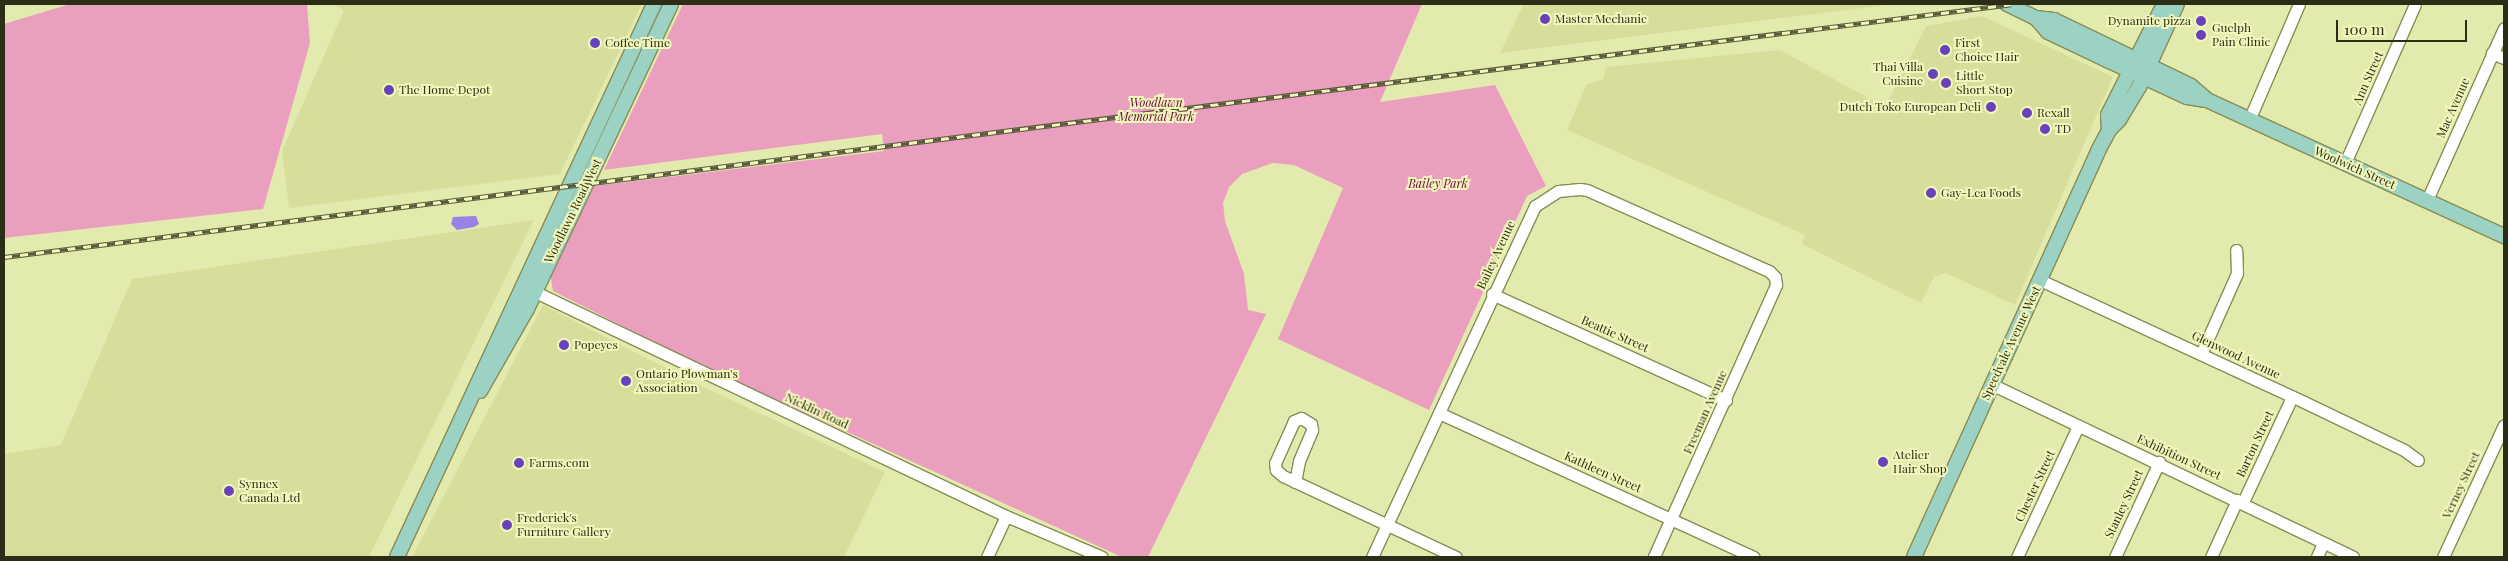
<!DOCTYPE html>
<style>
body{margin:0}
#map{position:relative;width:2508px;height:561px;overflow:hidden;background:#e3eaae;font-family:"Playfair Display",serif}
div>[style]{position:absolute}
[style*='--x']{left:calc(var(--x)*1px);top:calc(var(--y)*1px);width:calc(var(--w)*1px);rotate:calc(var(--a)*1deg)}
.built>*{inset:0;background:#d7de9c}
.green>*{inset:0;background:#eb9fbe}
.water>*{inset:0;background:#9982e3}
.roads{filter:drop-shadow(1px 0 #878c54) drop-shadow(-1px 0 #878c54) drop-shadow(0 1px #878c54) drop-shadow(0 -1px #878c54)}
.minor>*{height:11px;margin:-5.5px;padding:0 5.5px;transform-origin:5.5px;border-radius:5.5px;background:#fff}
.major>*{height:14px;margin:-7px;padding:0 7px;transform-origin:7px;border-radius:7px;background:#9cd2c3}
.rail>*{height:4.5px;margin-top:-2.25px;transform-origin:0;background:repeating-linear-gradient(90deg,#f1f7bb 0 8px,#585c3c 0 16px);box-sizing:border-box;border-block:1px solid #585c3c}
.dots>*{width:14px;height:14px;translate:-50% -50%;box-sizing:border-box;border:2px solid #f1f7bb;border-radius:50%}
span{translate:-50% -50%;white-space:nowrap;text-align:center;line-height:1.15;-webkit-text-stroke:4px #f1f7bb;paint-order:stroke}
.poi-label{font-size:12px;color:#2b2d16}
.left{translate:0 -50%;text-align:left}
.right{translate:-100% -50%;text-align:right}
.street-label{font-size:12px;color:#2b2d16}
.park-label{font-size:12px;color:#6a0640;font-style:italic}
.frame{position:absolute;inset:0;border:5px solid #2b2d16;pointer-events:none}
.scale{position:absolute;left:2336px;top:20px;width:131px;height:22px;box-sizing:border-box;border:2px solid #2b2d16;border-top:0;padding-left:6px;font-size:15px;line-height:18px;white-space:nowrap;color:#2b2d16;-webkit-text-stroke:4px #f1f7bb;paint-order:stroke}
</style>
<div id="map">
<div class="built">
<div style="clip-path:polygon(333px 4px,642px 4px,560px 174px,289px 208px,282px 151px,344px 10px)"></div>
<div style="clip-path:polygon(1524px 4px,1896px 4px,1500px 53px)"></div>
<div style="clip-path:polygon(1982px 16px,2113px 77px,2015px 305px,1946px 273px,1934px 277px,1921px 303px,1802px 244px,1805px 235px,1567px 130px,1586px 85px,1603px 79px,1606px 67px,1780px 50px,1885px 107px,1926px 26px)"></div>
<div style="clip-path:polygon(534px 220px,369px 557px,4px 557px,4px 454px,61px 445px,132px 279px)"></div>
<div style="clip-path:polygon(543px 305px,691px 381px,885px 472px,844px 557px,412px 557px)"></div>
</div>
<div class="green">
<div style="clip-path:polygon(70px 4px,307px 4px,310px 43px,263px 209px,4px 238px,4px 24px)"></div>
<div style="clip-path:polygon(683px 4px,1422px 4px,1380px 102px,1495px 85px,1546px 186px,1527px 196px,1429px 410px,1278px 339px,1343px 188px,1294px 165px,1273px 163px,1242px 174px,1229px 187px,1223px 203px,1225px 221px,1244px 274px,1248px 310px,1266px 314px,1148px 557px,1122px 557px,700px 365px,553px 291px,550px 273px,594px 186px,884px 151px,882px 134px,604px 170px)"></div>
</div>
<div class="water">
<div style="clip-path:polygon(476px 216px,479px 224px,474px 227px,457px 230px,451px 224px,453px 217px)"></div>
</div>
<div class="roads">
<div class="minor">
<div style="--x:2492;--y:53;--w:13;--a:23"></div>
<div style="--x:2249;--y:120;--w:126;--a:-66.7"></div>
<div style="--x:2345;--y:163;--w:174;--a:-66.2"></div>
<div style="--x:2427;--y:200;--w:188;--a:-65.9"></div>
<div style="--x:2040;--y:280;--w:291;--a:24.8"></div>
<div style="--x:2304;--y:402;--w:111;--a:25.6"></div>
<div style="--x:2404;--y:450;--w:17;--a:36"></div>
<div style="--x:529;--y:289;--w:528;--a:25.45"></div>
<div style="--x:1006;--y:516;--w:104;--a:23.1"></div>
<div style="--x:1492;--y:294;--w:257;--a:24.4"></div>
<div style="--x:2201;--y:354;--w:89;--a:-66"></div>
<div style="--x:2237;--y:273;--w:23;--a:-92"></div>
<div style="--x:1991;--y:384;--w:401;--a:25.5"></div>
<div style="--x:1439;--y:413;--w:346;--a:24.6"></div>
<div style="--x:1295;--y:482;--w:21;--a:-79"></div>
<div style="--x:1299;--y:461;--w:34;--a:-67"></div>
<div style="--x:1312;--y:430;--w:6;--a:-99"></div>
<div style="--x:1311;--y:424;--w:12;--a:-149"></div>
<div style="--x:1301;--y:418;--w:8;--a:157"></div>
<div style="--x:1294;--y:421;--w:46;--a:114.3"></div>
<div style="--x:1275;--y:463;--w:7;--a:82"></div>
<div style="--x:1276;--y:470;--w:9;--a:41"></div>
<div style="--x:1283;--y:476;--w:191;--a:25.1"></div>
<div style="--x:2243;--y:502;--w:116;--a:-65"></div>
<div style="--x:987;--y:557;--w:45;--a:-65.1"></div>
<div style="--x:1372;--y:557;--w:387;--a:-65.1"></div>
<div style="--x:1535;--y:206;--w:27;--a:-33"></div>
<div style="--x:1558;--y:191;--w:22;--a:-5"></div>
<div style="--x:1580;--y:189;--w:7;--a:8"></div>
<div style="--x:1587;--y:190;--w:199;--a:24"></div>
<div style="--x:1769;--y:271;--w:8;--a:45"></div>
<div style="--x:1775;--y:277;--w:8;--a:83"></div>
<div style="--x:1776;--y:285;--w:298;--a:114.2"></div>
<div style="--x:2017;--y:557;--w:145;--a:-65"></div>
<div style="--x:2115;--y:557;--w:105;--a:-65.1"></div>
<div style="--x:2211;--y:557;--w:63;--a:-65.5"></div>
<div style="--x:2317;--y:557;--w:15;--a:-67"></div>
<div style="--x:2443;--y:557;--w:145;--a:-65.2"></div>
</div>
<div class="major">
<div style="--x:2007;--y:4;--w:32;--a:26"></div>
<div style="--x:2036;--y:18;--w:18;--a:49"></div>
<div style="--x:2048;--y:32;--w:68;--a:25.4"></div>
<div style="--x:2109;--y:61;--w:86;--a:24.8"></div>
<div style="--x:2187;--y:97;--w:19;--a:9"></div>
<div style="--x:2036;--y:18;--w:18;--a:6"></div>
<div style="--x:2054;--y:20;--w:152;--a:25.7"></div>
<div style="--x:2191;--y:86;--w:21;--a:41"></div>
<div style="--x:2207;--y:100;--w:327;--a:24.6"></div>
<div style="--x:2109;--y:130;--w:15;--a:-94"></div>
<div style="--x:2108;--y:115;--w:124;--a:-63.2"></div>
<div style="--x:480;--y:391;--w:95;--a:-60.2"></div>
<div style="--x:527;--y:309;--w:337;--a:-64.7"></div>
<div style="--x:397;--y:557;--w:610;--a:-65.07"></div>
<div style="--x:1914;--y:557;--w:446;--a:-65.6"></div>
<div style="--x:2098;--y:151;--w:24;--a:-62"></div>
<div style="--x:2109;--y:130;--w:14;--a:-45"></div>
<div style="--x:2119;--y:120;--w:39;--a:-59"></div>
<div style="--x:2139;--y:87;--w:91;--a:-65.4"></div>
</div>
</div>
<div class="rail">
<div style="--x:4;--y:257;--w:2023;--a:-7.18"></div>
</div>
<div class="dots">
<div style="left:1545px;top:19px;background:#6842ba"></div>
<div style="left:2201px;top:21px;background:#6842ba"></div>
<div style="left:2201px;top:35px;background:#6842ba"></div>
<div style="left:595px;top:43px;background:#6842ba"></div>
<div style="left:1945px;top:50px;background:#6842ba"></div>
<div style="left:1933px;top:74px;background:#6842ba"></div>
<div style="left:1946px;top:83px;background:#6842ba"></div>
<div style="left:389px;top:90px;background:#6842ba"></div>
<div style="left:1991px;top:107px;background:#6842ba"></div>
<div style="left:2027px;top:113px;background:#6842ba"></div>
<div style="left:2045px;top:129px;background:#6842ba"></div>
<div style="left:1931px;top:193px;background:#6842ba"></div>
<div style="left:564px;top:345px;background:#6842ba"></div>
<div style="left:626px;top:381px;background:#6842ba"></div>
<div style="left:1883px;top:462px;background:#6842ba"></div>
<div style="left:519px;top:463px;background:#6842ba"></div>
<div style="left:229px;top:491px;background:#6842ba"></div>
<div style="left:507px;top:525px;background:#6842ba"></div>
</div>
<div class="poi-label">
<span class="left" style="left:1555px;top:19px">Master Mechanic</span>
<span class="right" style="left:2191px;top:21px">Dynamite pizza</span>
<span class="left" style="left:2212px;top:35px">Guelph<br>Pain Clinic</span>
<span class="left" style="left:605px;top:43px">Coffee Time</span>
<span class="left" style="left:1955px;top:50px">First<br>Choice Hair</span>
<span class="right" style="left:1923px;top:74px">Thai Villa<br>Cuisine</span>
<span class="left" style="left:1956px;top:83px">Little<br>Short Stop</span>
<span class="left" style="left:399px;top:90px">The Home Depot</span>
<span class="right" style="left:1981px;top:107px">Dutch Toko European Deli</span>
<span class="left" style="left:2037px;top:113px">Rexall</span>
<span class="left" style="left:2055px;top:129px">TD</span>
<span class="left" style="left:1941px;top:193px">Gay-Lea Foods</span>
<span class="left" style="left:574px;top:345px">Popeyes</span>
<span class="left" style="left:636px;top:381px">Ontario Plowman's<br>Association</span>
<span class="left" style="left:1893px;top:462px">Atelier<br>Hair Shop</span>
<span class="left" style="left:529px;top:463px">Farms.com</span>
<span class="left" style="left:239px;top:491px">Synnex<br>Canada Ltd</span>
<span class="left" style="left:517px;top:525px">Frederick's<br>Furniture Gallery</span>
</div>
<div class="street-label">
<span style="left:2368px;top:78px;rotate:-66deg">Ann Street</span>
<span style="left:2453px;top:108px;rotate:-66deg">Mac Avenue</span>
<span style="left:2355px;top:168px;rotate:24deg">Woolwich Street</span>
<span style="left:573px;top:211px;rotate:-64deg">Woodlawn Road West</span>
<span style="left:1496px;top:255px;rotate:-65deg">Bailey Avenue</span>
<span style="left:1615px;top:334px;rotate:24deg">Beattie Street</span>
<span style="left:2011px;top:343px;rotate:-65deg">Speedvale Avenue West</span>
<span style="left:2236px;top:355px;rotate:25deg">Glenwood Avenue</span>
<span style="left:817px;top:411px;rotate:25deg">Nicklin Road</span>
<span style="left:1705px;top:412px;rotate:-66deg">Freeman Avenue</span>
<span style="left:2255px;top:444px;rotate:-65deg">Barton Street</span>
<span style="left:2179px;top:457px;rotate:25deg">Exhibition Street</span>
<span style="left:1603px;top:472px;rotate:24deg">Kathleen Street</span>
<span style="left:2461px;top:485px;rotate:-65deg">Verney Street</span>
<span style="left:2035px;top:486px;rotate:-65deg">Chester Street</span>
<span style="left:2124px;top:504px;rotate:-65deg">Stanley Street</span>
</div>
<div class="park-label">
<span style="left:1156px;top:110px">Woodlawn<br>Memorial Park</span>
<span style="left:1438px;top:184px">Bailey Park</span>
</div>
<div class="frame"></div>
<div class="scale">100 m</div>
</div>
